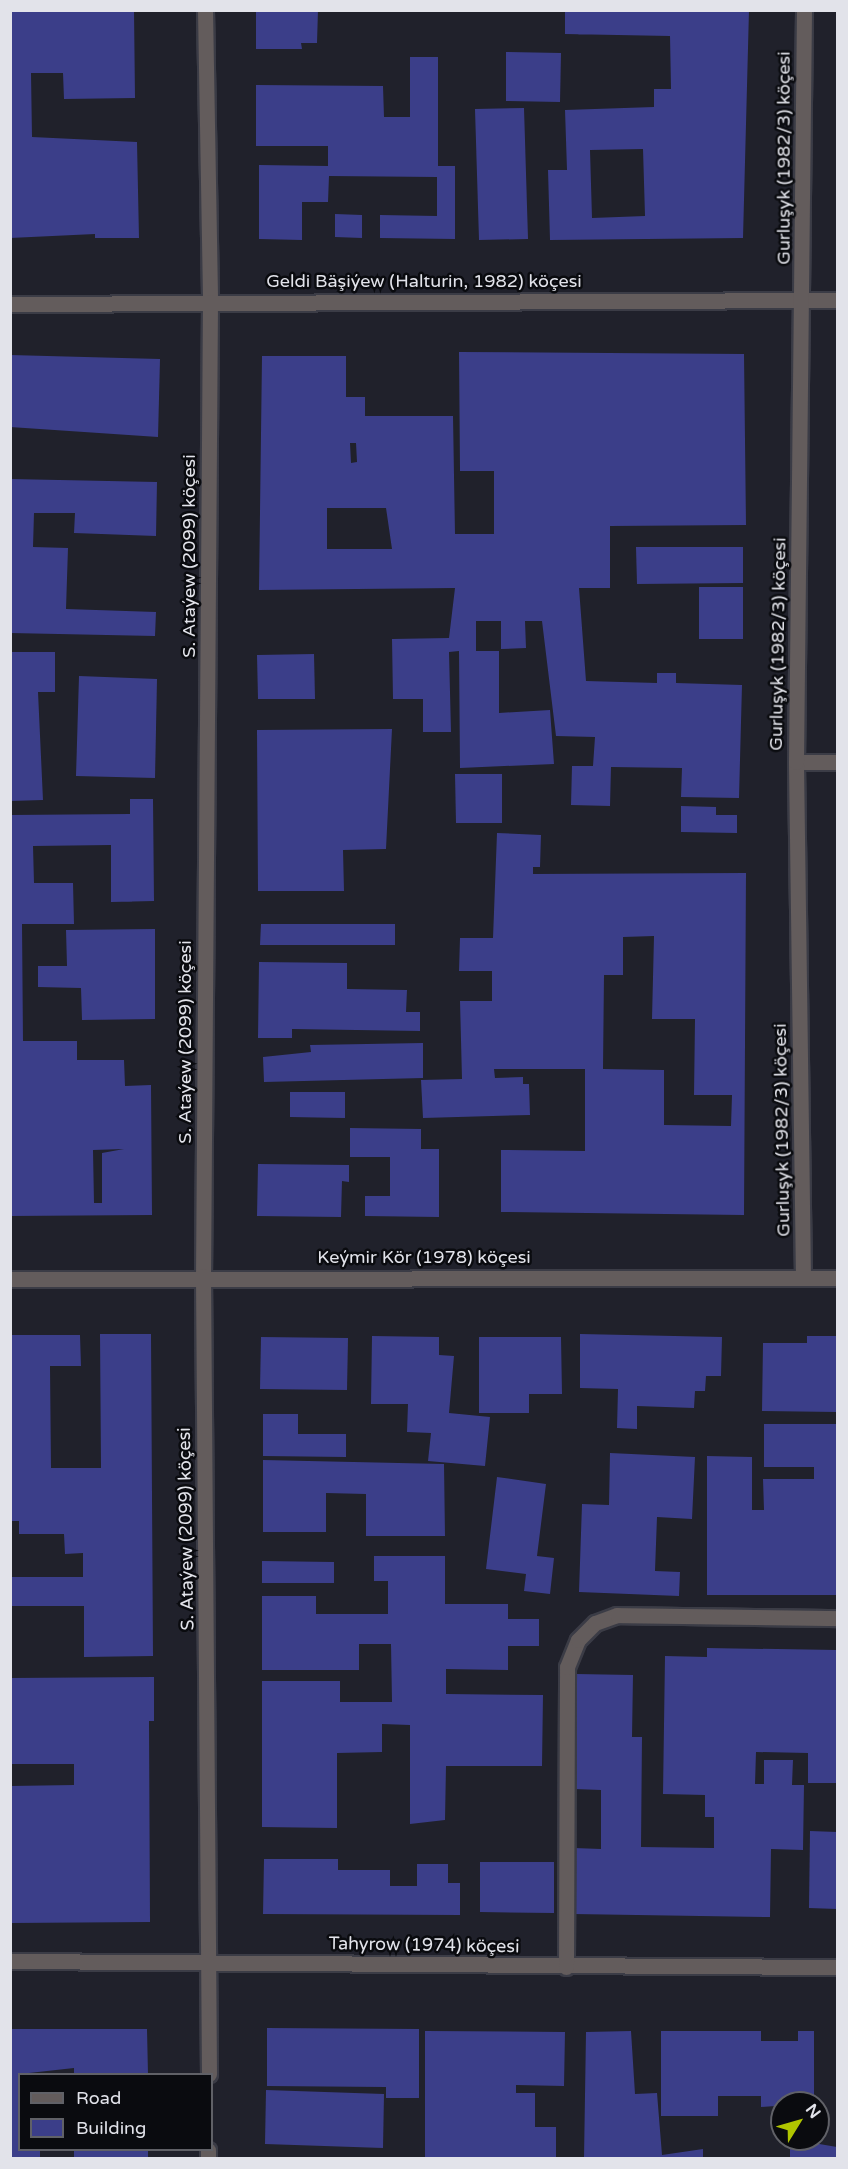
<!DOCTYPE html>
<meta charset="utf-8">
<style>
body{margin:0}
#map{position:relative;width:848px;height:2169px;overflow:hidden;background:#20212b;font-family:"Varela Round",sans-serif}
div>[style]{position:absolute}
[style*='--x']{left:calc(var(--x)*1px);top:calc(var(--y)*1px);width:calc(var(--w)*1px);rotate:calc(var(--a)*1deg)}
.building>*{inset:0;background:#3b3e89}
.roads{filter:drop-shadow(2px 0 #3b3c46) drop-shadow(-2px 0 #3b3c46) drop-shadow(0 2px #3b3c46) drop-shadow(0 -2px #3b3c46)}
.minor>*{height:15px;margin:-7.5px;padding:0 7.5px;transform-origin:7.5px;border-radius:7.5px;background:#635c5c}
span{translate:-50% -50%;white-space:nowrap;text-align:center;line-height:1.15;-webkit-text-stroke:5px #0a0b0f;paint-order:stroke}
.street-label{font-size:18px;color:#e2e3ea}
.frame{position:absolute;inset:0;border:12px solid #e2e3ea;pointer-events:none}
.legend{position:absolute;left:18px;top:2073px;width:195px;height:78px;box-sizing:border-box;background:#0a0b0f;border:2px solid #606167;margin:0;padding:8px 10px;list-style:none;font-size:18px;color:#e2e3ea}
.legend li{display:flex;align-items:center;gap:12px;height:30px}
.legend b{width:30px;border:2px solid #606167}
.north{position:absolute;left:770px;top:2091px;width:60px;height:60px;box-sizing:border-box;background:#0a0b0f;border:2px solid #606167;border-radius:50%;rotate:53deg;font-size:16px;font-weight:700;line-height:24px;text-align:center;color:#e2e3ea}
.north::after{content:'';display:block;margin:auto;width:21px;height:27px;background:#b0c500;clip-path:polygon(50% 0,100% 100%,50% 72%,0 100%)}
</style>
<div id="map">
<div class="building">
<div style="clip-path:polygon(10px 10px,134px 10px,135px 98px,64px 99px,63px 73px,31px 73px,32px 137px,137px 142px,139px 238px,95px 238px,95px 234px,10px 238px)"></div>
<div style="clip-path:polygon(256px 10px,318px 10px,317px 43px,301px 43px,302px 49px,256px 49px)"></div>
<div style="clip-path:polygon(evenodd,565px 10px,749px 10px,743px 238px,550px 240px,548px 170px,567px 170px,565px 110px,654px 107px,654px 89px,671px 89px,670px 36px,565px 34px,565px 10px,643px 149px,645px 216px,592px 218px,590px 150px,643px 149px)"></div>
<div style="clip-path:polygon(506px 52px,561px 53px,560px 102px,506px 101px)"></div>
<div style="clip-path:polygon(410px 57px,438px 57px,438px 166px,455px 166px,455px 239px,380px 238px,380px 215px,437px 216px,437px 177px,329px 176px,328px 202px,302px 202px,302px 240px,259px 239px,259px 165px,328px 166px,328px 146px,256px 146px,256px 85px,383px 86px,384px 117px,410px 117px)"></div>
<div style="clip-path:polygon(524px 108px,528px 239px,479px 240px,475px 109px)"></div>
<div style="clip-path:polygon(335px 214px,362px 215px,362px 238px,335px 237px)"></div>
<div style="clip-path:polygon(evenodd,459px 352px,744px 354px,746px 525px,610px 526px,610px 588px,579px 588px,586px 681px,657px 683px,657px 673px,676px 673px,676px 683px,742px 685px,739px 798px,681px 797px,682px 768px,611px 767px,610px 806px,571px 805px,572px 766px,593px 766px,595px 737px,556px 736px,542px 621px,525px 621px,526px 648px,501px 649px,501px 621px,476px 621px,476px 651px,499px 651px,499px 713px,550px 710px,554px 764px,460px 768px,459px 651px,449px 652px,451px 732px,423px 732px,423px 699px,393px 699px,392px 639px,449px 638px,455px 588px,259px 590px,262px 356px,346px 356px,346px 397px,365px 397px,365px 416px,453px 416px,455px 534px,494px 534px,494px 471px,460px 471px,459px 352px,350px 443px,356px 443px,357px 462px,351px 463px,350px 443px,459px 352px,327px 508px,386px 508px,392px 549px,327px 549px,327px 508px)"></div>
<div style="clip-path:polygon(10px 355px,160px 359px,158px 437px,10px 427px)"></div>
<div style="clip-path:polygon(10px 479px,157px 482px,156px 536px,74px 533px,75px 513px,34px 513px,33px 547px,68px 548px,66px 609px,156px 612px,155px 636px,10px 633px)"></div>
<div style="clip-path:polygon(636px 547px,743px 547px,743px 583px,637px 584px)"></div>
<div style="clip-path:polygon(699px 587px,743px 587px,743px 639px,699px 639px)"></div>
<div style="clip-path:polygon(10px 652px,55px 652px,55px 692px,38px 692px,43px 800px,10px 801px)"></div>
<div style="clip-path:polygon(314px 654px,315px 699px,258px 699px,257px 655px)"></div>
<div style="clip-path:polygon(79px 676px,157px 679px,155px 778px,76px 776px)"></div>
<div style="clip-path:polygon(392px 729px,386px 849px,343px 850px,344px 891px,258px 891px,257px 730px)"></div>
<div style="clip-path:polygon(455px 774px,502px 774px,502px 823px,456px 823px)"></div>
<div style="clip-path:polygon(evenodd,130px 799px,153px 799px,154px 901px,111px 902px,111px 845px,33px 846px,34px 883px,73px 883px,74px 924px,22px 924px,23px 1041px,77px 1041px,77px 1060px,124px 1060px,125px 1086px,151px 1085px,152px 1215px,10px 1216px,10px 815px,130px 814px,130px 799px,124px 1149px,102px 1153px,102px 1203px,94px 1203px,93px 1150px,124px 1149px)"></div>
<div style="clip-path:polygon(681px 806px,716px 807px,716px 815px,737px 815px,737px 833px,681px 832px)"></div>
<div style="clip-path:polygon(evenodd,497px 833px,541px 835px,540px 867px,533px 867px,533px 874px,746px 873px,744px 1215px,501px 1212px,501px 1150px,585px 1151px,585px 1069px,494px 1069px,495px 1078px,523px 1077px,523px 1084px,529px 1084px,530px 1115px,423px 1118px,421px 1080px,462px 1079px,460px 1001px,492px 1001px,492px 971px,459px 971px,460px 938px,493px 938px,497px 833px,654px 936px,652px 1019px,695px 1019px,694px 1095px,732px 1095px,731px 1126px,664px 1125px,664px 1070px,603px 1069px,604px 975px,623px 975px,623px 937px,654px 936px)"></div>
<div style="clip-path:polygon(261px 924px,395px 924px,395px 945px,260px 945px)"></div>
<div style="clip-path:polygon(155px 929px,155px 1019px,82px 1020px,81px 988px,38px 987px,38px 966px,67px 966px,66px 930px)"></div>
<div style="clip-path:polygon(259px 962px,347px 963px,347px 989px,407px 990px,406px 1012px,420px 1012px,420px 1031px,292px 1029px,292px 1038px,258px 1038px)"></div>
<div style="clip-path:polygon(423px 1043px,423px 1078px,264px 1082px,263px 1057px,311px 1052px,310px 1045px)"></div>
<div style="clip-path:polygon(290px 1092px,345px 1092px,345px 1118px,290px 1117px)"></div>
<div style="clip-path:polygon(350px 1128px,421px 1129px,421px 1149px,439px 1149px,439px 1217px,365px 1216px,365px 1196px,390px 1196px,390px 1157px,350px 1157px)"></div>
<div style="clip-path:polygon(258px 1164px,349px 1165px,349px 1182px,342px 1181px,341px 1217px,257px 1216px)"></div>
<div style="clip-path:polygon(100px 1334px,151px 1334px,153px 1656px,84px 1657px,84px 1606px,10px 1606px,10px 1577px,83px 1577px,83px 1553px,65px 1554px,64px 1534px,19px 1534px,19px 1521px,10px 1521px,10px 1335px,80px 1335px,81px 1366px,50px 1366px,51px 1468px,101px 1468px)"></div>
<div style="clip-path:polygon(580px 1334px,722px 1337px,721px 1376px,706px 1376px,705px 1391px,695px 1391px,694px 1408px,637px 1406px,637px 1429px,617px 1428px,618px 1389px,580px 1388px)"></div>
<div style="clip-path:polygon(372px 1336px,439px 1337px,439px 1355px,454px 1356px,449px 1413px,490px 1417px,485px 1466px,428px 1461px,431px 1433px,407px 1432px,408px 1404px,371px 1404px)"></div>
<div style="clip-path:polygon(807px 1336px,837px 1336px,837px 1412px,762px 1411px,763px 1343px,807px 1343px)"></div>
<div style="clip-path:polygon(261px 1337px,348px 1338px,347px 1390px,260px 1389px)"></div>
<div style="clip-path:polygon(479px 1337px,561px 1337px,562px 1394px,529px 1394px,529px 1413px,479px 1413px)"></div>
<div style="clip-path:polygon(263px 1414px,298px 1414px,298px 1434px,346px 1434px,346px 1457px,263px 1456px)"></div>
<div style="clip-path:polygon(764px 1424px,837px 1424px,837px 1595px,707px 1595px,707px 1456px,752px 1457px,752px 1510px,764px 1510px,763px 1479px,814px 1479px,814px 1467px,764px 1467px)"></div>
<div style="clip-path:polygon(610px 1453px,695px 1457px,692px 1519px,657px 1517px,655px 1571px,680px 1572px,679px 1596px,579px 1592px,582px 1504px,609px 1505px)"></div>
<div style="clip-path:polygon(263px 1460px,444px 1464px,445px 1536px,366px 1536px,366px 1494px,326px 1493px,326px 1532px,263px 1532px)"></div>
<div style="clip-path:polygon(497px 1477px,546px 1484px,537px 1556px,554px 1558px,550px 1594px,524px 1591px,526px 1574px,486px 1569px)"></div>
<div style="clip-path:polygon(374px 1556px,445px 1556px,445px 1604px,508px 1604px,508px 1619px,539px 1619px,539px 1646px,508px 1646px,508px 1670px,446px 1669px,446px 1694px,543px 1695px,542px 1766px,446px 1766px,445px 1820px,410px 1824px,410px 1725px,382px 1724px,382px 1752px,337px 1753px,337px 1828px,262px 1827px,262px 1681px,340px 1681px,340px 1702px,392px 1702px,391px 1644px,359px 1644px,359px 1670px,262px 1670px,262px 1596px,316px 1596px,316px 1614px,388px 1614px,388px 1581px,374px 1581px)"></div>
<div style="clip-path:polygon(262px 1561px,334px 1562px,334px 1583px,262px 1583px)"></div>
<div style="clip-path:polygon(707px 1648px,837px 1650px,837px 1783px,808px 1783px,808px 1753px,756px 1752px,755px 1784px,764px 1784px,764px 1760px,793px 1760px,792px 1785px,804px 1785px,803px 1850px,771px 1849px,770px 1917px,573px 1914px,574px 1848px,601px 1849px,601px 1790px,574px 1789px,576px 1674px,633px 1675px,632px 1737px,642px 1737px,641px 1847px,714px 1848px,714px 1817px,705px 1817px,705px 1795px,663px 1794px,665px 1656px,707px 1657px)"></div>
<div style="clip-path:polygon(154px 1677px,154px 1721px,149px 1721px,150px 1922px,10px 1923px,10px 1786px,74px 1785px,74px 1764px,10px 1764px,10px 1678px)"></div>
<div style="clip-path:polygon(810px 1831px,837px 1832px,837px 1909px,809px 1908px)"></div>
<div style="clip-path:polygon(264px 1859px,338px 1859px,338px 1870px,390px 1870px,390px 1886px,417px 1886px,417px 1864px,448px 1864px,448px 1883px,460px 1883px,460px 1915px,263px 1914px)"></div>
<div style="clip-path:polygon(480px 1862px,554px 1862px,554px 1913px,480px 1912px)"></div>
<div style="clip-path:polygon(267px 2028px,419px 2029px,419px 2098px,386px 2098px,386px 2087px,267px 2086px)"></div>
<div style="clip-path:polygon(10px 2029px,147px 2029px,148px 2074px,74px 2074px,74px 2068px,20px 2074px,20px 2150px,40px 2150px,40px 2158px,10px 2158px)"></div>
<div style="clip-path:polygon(425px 2031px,565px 2032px,564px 2086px,516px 2085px,516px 2093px,535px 2093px,535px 2127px,556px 2127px,556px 2158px,425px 2158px)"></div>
<div style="clip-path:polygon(631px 2031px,635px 2094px,657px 2093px,662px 2155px,703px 2149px,703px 2158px,584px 2158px,586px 2032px)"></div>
<div style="clip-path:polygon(661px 2031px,761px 2031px,761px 2041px,798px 2041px,798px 2031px,814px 2031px,814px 2103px,761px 2107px,761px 2096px,718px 2096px,718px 2116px,661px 2116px)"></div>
<div style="clip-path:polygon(266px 2090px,384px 2094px,383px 2148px,265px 2144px)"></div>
<div style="clip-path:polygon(790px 2139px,837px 2147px,837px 2158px,790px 2158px)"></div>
<div style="clip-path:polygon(74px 2150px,148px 2150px,148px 2158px,74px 2158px)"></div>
</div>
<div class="roads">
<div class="minor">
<div style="--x:205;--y:10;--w:292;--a:89"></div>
<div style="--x:210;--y:302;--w:974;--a:90.41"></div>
<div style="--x:203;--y:1276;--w:798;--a:89.57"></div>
<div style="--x:10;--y:304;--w:828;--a:-0.28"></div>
<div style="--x:796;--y:762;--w:42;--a:0"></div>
<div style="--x:803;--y:1278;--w:516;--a:-90.78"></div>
<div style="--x:796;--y:762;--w:752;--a:-89.39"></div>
<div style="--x:10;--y:1279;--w:828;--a:-0.07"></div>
<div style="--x:10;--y:1961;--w:828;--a:0.42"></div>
<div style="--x:566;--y:1967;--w:300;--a:-89.8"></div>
<div style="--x:567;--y:1667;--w:29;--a:-68"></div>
<div style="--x:578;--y:1640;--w:24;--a:-45"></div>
<div style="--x:595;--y:1623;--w:23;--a:-20"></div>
<div style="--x:617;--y:1615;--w:221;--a:0.8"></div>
<div style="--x:208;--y:2158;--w:8;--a:-90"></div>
</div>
</div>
<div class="street-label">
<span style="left:784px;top:158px;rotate:-90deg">Gurluşyk (1982/3) köçesi</span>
<span style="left:424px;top:281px">Geldi Bäşiýew (Halturin, 1982) köçesi</span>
<span style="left:189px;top:556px;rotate:-90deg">S. Ataýew (2099) köçesi</span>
<span style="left:778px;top:644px;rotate:-89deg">Gurluşyk (1982/3) köçesi</span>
<span style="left:185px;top:1042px;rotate:-90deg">S. Ataýew (2099) köçesi</span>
<span style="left:782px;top:1130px;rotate:-91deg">Gurluşyk (1982/3) köçesi</span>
<span style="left:424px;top:1257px">Keýmir Kör (1978) köçesi</span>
<span style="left:186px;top:1529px;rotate:-91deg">S. Ataýew (2099) köçesi</span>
<span style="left:424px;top:1945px;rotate:1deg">Tahyrow (1974) köçesi</span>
</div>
<div class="frame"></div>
<ul class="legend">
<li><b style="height:8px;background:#635c5c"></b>Road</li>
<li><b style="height:16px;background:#3b3e89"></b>Building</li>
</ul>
<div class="north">N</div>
</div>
